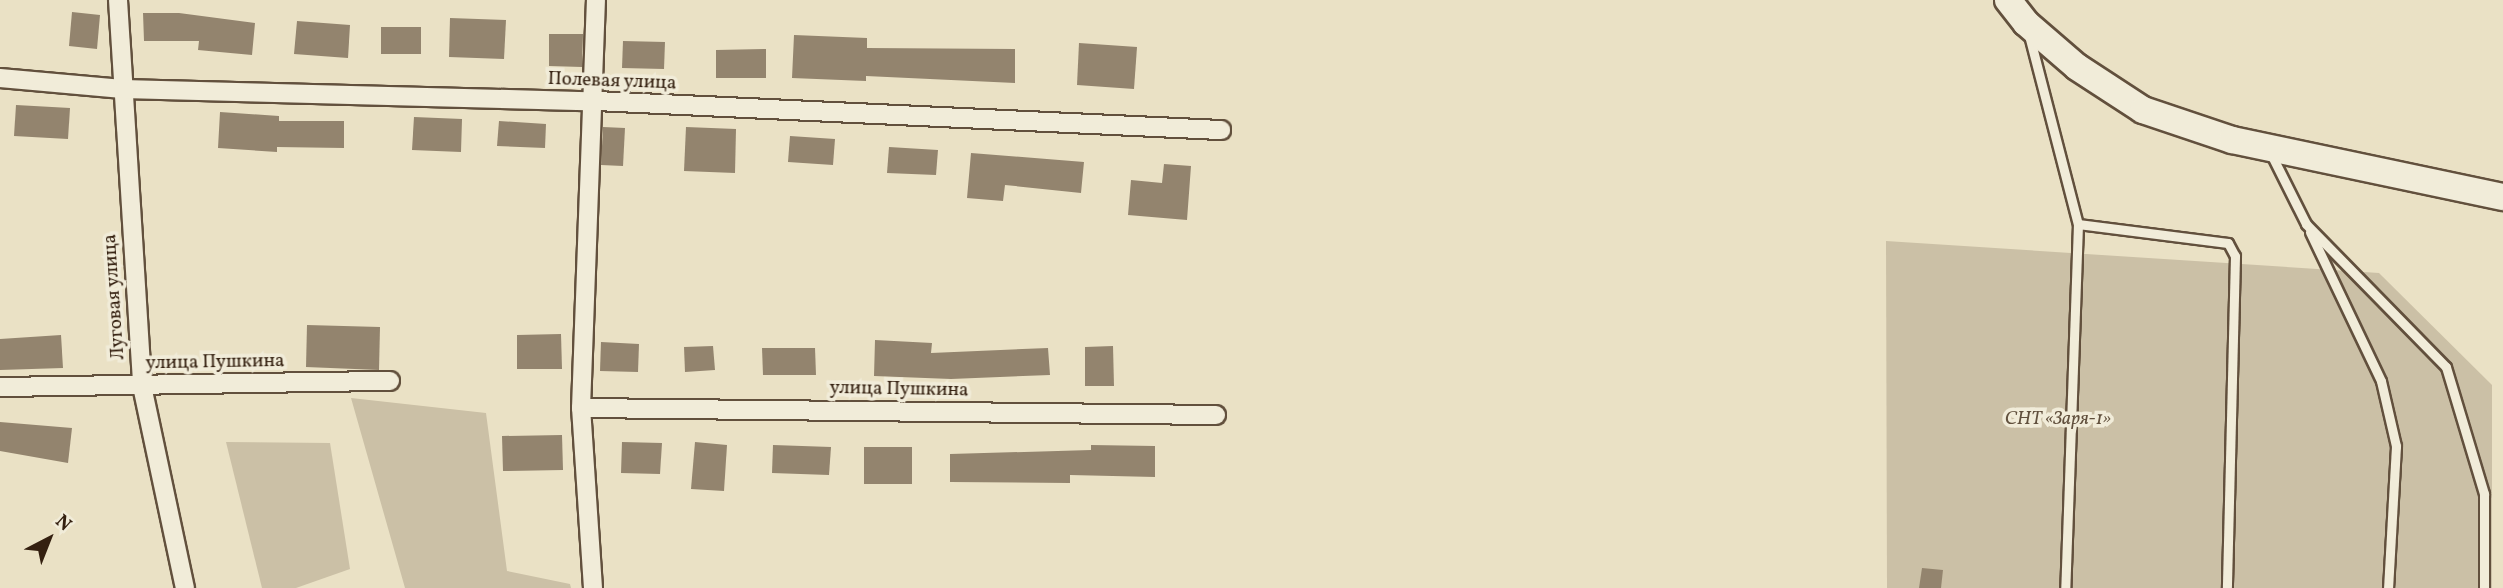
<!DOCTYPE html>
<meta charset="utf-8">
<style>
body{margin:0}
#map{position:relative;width:2503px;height:588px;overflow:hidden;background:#eae1c5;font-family:Vollkorn,serif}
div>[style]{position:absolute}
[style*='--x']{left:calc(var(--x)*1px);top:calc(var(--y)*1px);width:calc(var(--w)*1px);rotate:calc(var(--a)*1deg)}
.green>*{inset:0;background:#cbc0a6}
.building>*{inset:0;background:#93846e}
.roads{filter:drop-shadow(2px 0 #62503d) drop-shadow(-2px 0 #62503d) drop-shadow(0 2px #62503d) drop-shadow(0 -2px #62503d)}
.lane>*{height:9px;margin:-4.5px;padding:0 4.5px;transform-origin:4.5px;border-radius:4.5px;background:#f1ecd9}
.street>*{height:18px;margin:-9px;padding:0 9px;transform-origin:9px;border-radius:9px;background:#f1ecd9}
.secondary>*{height:26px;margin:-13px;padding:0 13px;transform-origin:13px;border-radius:13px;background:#f1ecd9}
span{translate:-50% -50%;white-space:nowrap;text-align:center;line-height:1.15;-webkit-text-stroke:7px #f1ecd9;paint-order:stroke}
.street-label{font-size:19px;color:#342010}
.park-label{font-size:19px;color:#61503d;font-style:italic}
.north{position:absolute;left:14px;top:504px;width:70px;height:70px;-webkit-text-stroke:5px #f1ecd9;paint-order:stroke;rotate:42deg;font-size:19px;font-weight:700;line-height:28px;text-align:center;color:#342010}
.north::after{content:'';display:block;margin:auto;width:24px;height:32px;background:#342010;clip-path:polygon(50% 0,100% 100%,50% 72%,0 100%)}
</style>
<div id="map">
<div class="green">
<div style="clip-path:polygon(1886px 241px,2379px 273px,2492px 385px,2492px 588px,1887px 588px)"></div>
<div style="clip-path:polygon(351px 398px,486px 413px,507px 571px,570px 584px,571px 588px,405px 588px)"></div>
<div style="clip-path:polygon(226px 442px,330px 443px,350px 569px,296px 588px,262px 588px)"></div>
</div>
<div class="building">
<div style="clip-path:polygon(72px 12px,100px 15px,97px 49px,69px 46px)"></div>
<div style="clip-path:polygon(143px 13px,179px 13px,255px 23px,252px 55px,198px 50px,199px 41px,144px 41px)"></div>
<div style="clip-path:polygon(450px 18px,506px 20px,504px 59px,449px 57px)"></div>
<div style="clip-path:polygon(297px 21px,350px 25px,348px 58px,294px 54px)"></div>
<div style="clip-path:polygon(381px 27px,421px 27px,421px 54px,381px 54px)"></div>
<div style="clip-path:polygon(549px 34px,583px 34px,582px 67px,549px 66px)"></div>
<div style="clip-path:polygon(794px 35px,867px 38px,867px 48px,1015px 49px,1015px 83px,866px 76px,866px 81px,792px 78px)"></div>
<div style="clip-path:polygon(623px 41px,665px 42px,664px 69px,622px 68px)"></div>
<div style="clip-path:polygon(1079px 43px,1137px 47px,1134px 89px,1077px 85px)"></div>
<div style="clip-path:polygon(766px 49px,766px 78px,716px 78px,716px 50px)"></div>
<div style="clip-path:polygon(16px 105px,70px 108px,68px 139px,14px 136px)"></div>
<div style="clip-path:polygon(220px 112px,279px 116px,279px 121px,344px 121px,344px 148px,277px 147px,277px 152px,218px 148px)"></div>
<div style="clip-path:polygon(414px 117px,462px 119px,461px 152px,412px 150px)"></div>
<div style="clip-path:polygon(499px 121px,546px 124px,545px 148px,497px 146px)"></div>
<div style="clip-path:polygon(603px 127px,625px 128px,623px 166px,601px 165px)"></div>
<div style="clip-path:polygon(686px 127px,736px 129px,735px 173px,684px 171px)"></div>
<div style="clip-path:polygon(790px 136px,835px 139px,833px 165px,788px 162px)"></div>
<div style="clip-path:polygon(889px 147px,938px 150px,936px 175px,887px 173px)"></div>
<div style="clip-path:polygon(971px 153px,1084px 162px,1081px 193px,1005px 185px,1003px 201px,967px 198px)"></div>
<div style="clip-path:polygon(1164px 164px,1191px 166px,1187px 220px,1128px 215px,1131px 180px,1162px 183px)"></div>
<div style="clip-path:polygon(307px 325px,380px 327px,379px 370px,306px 367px)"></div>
<div style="clip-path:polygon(561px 334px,562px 369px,517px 369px,517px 335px)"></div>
<div style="clip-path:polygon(61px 335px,63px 368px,0 370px,0 339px)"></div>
<div style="clip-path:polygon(875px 340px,932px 343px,931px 353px,1048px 348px,1050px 375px,951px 379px,874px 376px)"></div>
<div style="clip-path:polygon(601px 342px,639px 344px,638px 372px,600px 371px)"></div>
<div style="clip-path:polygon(713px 346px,715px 370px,685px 372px,684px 347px)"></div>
<div style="clip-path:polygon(1113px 346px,1114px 386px,1085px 386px,1085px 347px)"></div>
<div style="clip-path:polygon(762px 348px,815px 348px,816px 375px,763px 375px)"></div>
<div style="clip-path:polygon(0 422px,72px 428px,68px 463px,0 451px)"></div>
<div style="clip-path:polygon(562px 435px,563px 470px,503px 471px,502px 436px)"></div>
<div style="clip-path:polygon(622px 442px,662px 443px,660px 474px,621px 473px)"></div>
<div style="clip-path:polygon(695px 442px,727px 445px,724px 491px,691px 489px)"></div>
<div style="clip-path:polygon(773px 445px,831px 447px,829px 475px,772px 473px)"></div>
<div style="clip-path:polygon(1091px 445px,1155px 446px,1155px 477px,1070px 475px,1070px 483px,950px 482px,950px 454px,1091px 450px)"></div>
<div style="clip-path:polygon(864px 447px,912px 447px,912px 484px,864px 484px)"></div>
<div style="clip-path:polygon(1922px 568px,1943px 570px,1941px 588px,1919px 588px)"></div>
</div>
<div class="roads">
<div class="lane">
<div style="--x:2029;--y:35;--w:195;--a:75.5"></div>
<div style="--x:2078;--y:224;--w:364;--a:92"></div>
<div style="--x:2270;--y:152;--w:80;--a:63.4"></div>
<div style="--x:2306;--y:224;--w:200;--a:45.6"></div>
<div style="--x:2446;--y:367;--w:133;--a:73.3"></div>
<div style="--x:2484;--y:494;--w:94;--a:90"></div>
<div style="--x:2078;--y:224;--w:151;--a:7.2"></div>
<div style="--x:2228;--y:243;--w:15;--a:62"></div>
<div style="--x:2235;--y:256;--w:332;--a:91.4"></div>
<div style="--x:2310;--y:232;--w:165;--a:64.5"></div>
<div style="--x:2381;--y:381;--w:67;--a:77"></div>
<div style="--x:2396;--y:446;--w:142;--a:93.2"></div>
</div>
<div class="street">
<div style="--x:118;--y:0;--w:387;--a:86.4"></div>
<div style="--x:142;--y:386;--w:207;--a:78"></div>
<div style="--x:0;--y:78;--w:123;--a:5.1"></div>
<div style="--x:123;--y:89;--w:473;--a:1.5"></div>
<div style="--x:596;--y:101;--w:626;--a:2.66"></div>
<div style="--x:0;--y:387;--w:390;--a:-0.9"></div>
<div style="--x:581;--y:408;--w:635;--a:0.63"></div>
<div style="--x:593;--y:588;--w:180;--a:-93.8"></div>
<div style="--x:581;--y:408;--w:408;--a:-87.9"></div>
</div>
<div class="secondary">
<div style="--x:2008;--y:0;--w:29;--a:52"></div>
<div style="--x:2026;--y:23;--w:67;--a:40.8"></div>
<div style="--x:2077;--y:67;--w:79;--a:33.1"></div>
<div style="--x:2143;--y:110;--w:94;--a:18.6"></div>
<div style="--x:2232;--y:140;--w:277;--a:11.9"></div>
</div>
</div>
<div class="street-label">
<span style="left:612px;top:82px;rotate:2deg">Полевая улица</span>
<span style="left:115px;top:297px;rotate:-94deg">Луговая улица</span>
<span style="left:215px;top:363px;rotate:-1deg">улица Пушкина</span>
<span style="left:899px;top:390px;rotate:1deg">улица Пушкина</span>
</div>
<div class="park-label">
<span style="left:2058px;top:420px">СНТ «Заря-1»</span>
</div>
<div class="north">N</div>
</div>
